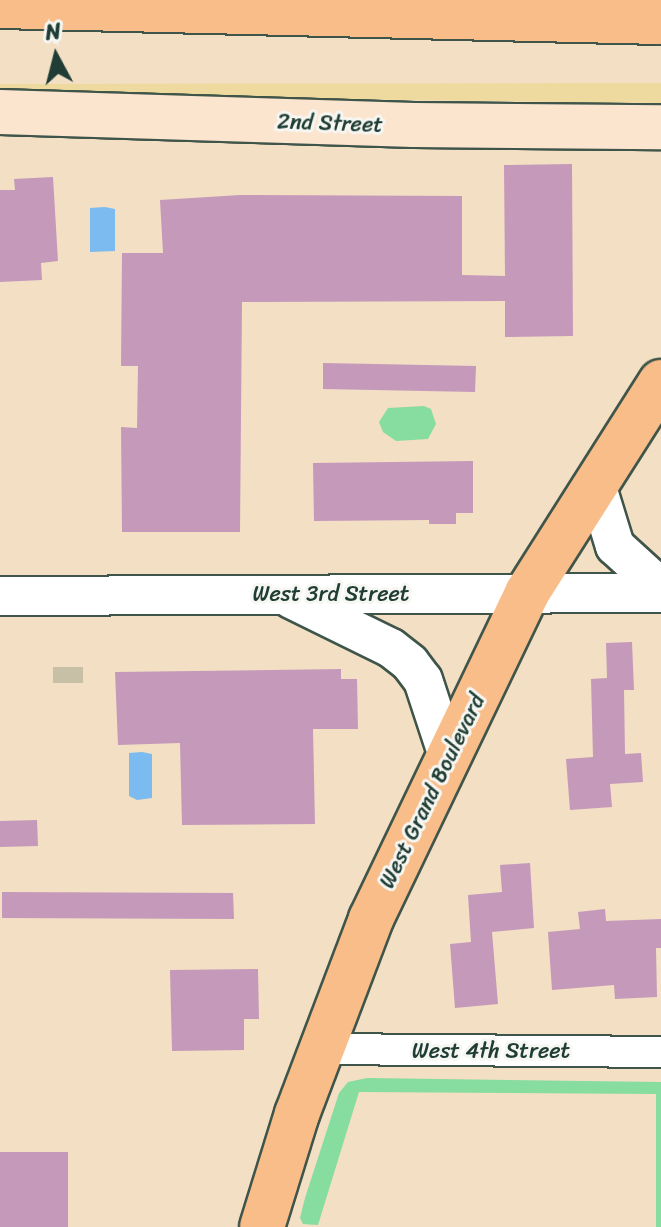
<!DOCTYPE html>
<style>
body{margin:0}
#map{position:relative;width:661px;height:1227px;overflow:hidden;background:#f2dfc4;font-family:Sriracha,sans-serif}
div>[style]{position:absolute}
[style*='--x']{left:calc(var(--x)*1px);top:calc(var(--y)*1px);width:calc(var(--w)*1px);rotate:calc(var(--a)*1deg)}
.green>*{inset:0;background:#87dc9f}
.sand>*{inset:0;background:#eeda9e}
.water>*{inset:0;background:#7bbbef}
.building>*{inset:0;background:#c599ba}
.minor-tunnel>*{height:30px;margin-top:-15px;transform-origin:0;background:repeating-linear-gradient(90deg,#c8bfa7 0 30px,transparent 0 45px)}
.roads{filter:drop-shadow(2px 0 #3f554a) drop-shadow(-2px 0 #3f554a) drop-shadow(0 2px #3f554a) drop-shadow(0 -2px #3f554a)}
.minor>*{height:30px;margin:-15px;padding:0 15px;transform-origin:15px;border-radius:15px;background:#fff}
.tertiary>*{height:38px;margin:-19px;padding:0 19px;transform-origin:19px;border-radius:19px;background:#fff}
.secondary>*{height:44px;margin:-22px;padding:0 22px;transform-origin:22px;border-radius:22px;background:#fce5cf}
.primary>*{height:44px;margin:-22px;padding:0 22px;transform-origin:22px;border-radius:22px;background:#f8bd88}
.motorway>*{height:44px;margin:-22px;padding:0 22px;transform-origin:22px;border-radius:22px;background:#f8bd88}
span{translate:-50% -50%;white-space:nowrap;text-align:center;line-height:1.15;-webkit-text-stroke:6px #f6f6f2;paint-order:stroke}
.street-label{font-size:22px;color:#1f3d34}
.north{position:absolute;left:16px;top:16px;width:80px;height:80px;-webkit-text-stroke:6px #f6f6f2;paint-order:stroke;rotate:353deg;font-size:22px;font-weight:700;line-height:32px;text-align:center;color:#1f3d34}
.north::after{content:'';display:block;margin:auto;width:28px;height:36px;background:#1f3d34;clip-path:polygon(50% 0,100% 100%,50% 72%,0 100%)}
</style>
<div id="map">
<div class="green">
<div style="clip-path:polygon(424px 406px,431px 409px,436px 424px,428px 439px,396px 441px,383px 432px,379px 422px,388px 408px)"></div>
<div style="clip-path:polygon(367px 1078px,661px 1082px,661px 1227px,656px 1227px,656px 1094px,359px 1092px,318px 1225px,303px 1224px,300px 1218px,305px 1198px,339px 1093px,348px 1082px)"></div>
</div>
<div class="sand">
<div style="clip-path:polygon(661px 83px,661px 103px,0 95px,0 84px)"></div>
</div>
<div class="water">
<div style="clip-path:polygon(105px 207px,115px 209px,115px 251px,90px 252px,90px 208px)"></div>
<div style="clip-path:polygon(142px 752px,152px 754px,152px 798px,137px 800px,129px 796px,129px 753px)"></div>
</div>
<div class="building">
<div style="clip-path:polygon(572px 164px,573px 336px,505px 337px,505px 301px,242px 302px,240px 532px,122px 532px,121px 427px,137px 428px,138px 366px,121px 366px,122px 253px,163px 253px,160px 200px,240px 195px,462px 196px,462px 275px,505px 276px,504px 165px)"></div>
<div style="clip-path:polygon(53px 177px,58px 261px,41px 263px,42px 280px,0 282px,0 190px,15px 190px,14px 179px)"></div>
<div style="clip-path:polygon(323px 363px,476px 366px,475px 392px,323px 389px)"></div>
<div style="clip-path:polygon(473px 461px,473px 513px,456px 513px,456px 524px,429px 524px,429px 520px,314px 521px,313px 463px)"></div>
<div style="clip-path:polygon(632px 642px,634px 690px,624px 690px,625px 754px,641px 753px,643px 782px,610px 784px,612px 807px,570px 810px,566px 759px,593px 757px,591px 679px,607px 678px,606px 643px)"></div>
<div style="clip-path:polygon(341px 669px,341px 679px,357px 679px,358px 729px,313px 729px,315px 824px,182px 825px,180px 743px,118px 745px,115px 672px)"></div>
<div style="clip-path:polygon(37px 820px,38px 846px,0 847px,0 821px)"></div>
<div style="clip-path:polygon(530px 863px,534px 928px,492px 932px,498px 1004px,455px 1008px,450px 944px,471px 942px,468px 895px,502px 892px,500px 865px)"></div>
<div style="clip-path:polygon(2px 892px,233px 893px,234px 919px,2px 918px)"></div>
<div style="clip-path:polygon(605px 909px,606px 921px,661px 919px,661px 948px,656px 948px,657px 997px,615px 999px,614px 985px,552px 990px,548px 932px,580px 929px,578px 912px)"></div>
<div style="clip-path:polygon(258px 969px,259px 1019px,244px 1019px,244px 1050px,172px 1051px,170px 970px)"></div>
<div style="clip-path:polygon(0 1152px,68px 1152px,68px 1227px,0 1227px)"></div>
</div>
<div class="minor-tunnel">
<div style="--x:68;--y:683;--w:16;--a:-90"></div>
</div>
<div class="roads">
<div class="minor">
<div style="--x:322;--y:1049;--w:339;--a:0.5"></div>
</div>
<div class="tertiary">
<div style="--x:596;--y:484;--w:65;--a:73"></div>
<div style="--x:615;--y:546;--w:62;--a:42.4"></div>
<div style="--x:0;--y:596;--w:661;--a:-0.26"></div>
<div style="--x:291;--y:599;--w:111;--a:26.1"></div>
<div style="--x:391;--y:648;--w:24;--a:38"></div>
<div style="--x:410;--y:663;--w:21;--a:53"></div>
<div style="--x:423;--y:680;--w:80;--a:71.8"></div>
</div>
<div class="secondary">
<div style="--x:0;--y:112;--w:414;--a:1.8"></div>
<div style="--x:414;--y:125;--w:247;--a:0.5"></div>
</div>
<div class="primary">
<div style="--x:262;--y:1227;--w:118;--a:-72.8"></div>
<div style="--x:297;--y:1114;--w:209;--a:-69.2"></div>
<div style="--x:371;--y:919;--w:361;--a:-64.4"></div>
<div style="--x:527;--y:593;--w:250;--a:-57.6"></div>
</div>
<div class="motorway">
<div style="--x:0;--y:6;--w:661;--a:1.39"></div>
</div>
</div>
<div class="street-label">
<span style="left:330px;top:123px;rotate:2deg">2nd Street</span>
<span style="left:331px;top:594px">West 3rd Street</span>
<span style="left:432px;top:791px;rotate:-64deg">West Grand Boulevard</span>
<span style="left:491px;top:1051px">West 4th Street</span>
</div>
<div class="north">N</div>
</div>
